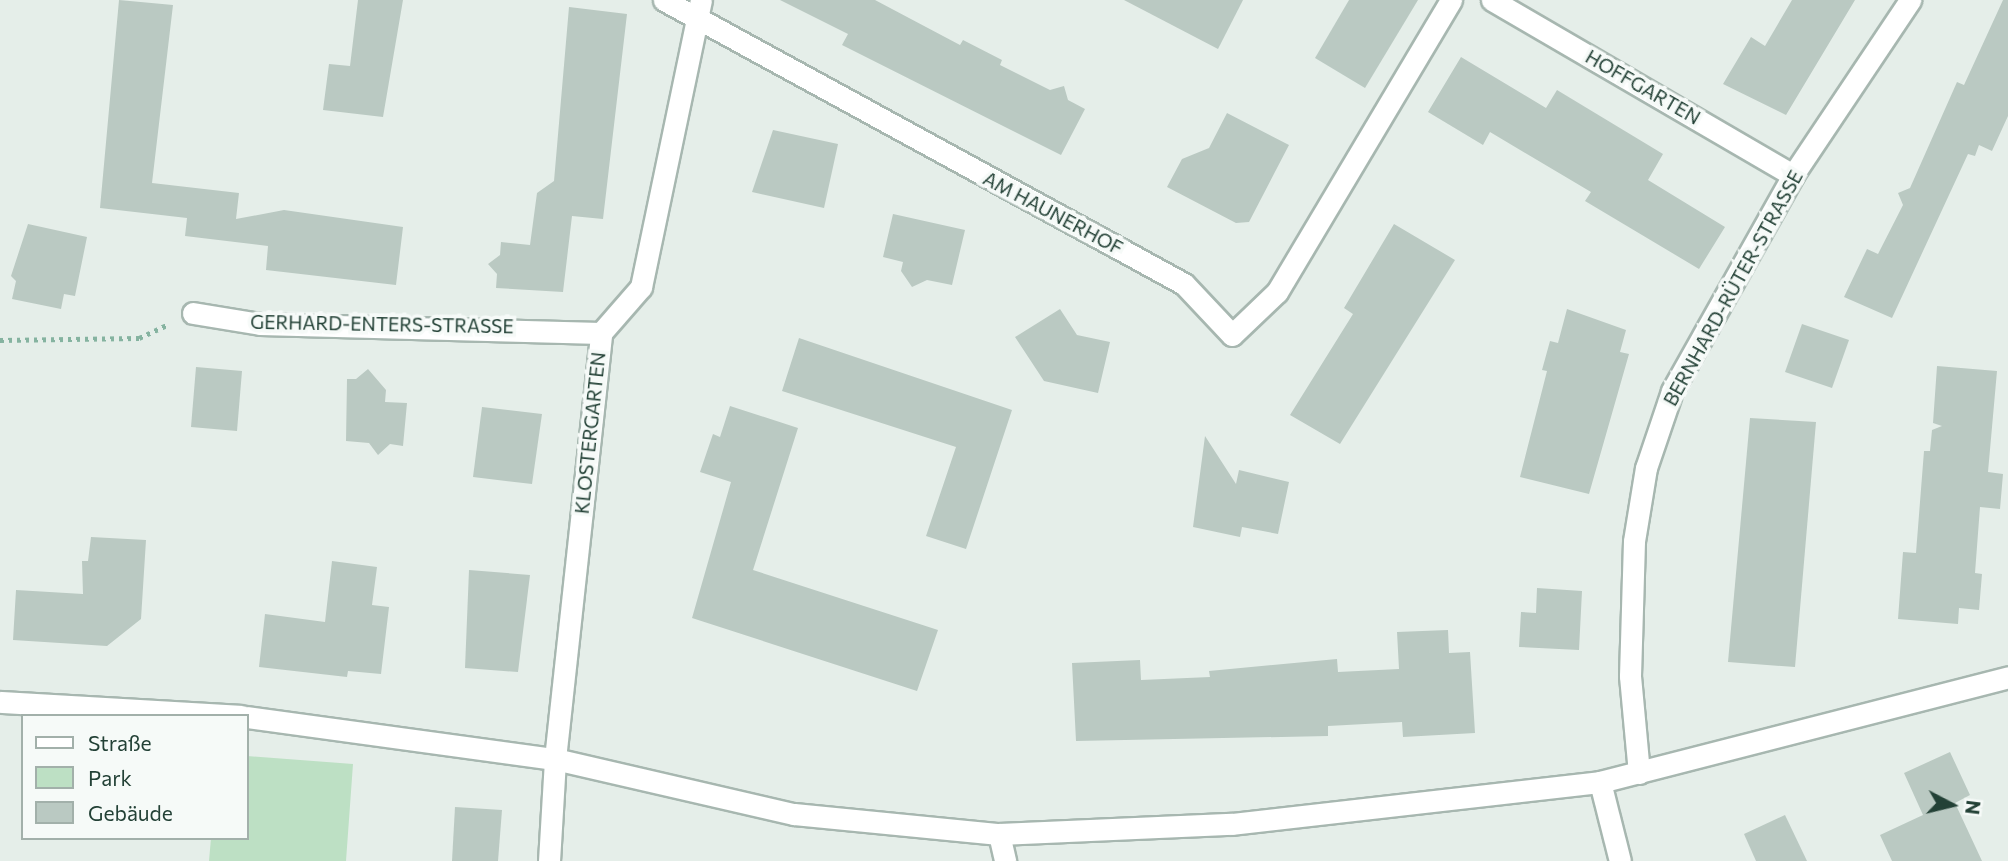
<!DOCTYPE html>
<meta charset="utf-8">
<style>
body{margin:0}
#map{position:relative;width:2008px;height:861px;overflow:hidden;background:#e5eee9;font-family:Commissioner,sans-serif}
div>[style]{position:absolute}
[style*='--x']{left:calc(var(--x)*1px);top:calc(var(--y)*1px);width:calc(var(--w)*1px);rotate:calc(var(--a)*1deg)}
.green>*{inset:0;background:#bde0c4}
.building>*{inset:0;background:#bac9c2}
.path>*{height:4.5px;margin-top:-2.25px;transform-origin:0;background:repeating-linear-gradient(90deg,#85b3a0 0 3.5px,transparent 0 8.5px)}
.roads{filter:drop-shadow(2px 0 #a7b7b0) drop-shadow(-2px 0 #a7b7b0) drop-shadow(0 2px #a7b7b0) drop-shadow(0 -2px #a7b7b0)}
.minor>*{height:21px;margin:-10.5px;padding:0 10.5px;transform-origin:10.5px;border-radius:10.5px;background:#fff}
span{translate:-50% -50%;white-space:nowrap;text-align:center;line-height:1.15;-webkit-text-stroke:7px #f6faf8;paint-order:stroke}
.street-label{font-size:19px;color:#234136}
.legend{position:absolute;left:21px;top:714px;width:228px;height:126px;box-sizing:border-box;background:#f6faf8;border:2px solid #a2b0aa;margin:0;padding:9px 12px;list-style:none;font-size:21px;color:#234136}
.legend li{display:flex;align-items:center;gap:14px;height:35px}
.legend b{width:35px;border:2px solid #a2b0aa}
.north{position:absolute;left:1917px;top:770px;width:70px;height:70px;-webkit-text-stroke:5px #f6faf8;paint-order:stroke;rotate:97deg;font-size:19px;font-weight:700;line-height:28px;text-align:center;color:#234136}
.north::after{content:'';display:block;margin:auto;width:24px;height:32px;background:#234136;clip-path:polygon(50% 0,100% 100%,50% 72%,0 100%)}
</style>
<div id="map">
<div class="green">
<div style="clip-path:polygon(247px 756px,353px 764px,346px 861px,209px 861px,211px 838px,247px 838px)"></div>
</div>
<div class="building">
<div style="clip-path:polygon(119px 0,173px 5px,152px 183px,239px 193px,236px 219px,284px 210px,403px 227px,396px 285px,266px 270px,268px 246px,185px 236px,187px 218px,100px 208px)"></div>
<div style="clip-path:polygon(358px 0,403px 0,383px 117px,323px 110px,329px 64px,350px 66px)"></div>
<div style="clip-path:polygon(780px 0,875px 0,960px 45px,963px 40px,1002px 60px,1000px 65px,1050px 90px,1064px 86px,1068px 100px,1085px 109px,1061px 155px,842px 45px,848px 34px)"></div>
<div style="clip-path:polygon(1124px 0,1243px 0,1218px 49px)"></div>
<div style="clip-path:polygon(1349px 0,1418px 0,1365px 88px,1315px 58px)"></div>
<div style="clip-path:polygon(1792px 0,1855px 0,1786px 115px,1723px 84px,1751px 37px,1765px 46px)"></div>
<div style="clip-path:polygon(2003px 0,2008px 0,2008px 116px,1992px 151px,1979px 145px,1975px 156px,1968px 154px,1892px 318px,1844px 297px,1867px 249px,1878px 254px,1903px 205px,1898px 193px,1910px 188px,1957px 82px,1964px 85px)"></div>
<div style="clip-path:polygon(569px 7px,627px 14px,603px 219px,572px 216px,563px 292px,496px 288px,497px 274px,488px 264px,500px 255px,501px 242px,530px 245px,537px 193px,554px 181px)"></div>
<div style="clip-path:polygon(1461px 57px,1546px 108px,1557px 90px,1663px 154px,1648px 180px,1725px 227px,1699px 269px,1585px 201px,1591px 192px,1490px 132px,1483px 145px,1428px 112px)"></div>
<div style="clip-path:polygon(1227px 113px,1289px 145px,1249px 222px,1236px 223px,1167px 187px,1182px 159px,1209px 148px)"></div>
<div style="clip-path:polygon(773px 130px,838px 144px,824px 208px,752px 192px)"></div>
<div style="clip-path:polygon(893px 214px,965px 230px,952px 285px,927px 280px,912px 287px,901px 271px,903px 262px,883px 257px)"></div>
<div style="clip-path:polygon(28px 224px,87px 237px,75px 296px,64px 294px,61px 309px,12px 299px,16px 281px,11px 276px)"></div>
<div style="clip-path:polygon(1394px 224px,1455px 260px,1340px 444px,1290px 415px,1353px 314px,1344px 308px)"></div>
<div style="clip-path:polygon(1060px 309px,1077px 335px,1110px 342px,1098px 393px,1044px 381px,1015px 337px)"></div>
<div style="clip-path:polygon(1567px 309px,1626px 330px,1620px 352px,1629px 354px,1589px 494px,1520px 477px,1547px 371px,1542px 370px,1550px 341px,1558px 343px)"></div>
<div style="clip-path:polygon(1802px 324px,1849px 340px,1832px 388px,1785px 372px)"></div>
<div style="clip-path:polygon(799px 338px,1012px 410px,966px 549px,926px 536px,956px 447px,782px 391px)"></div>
<div style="clip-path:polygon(1937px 366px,1997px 371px,1988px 472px,2003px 474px,2000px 509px,1980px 507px,1975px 573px,1982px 574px,1979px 610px,1959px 608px,1958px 624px,1898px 619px,1903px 552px,1916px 553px,1924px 451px,1930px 451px,1932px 430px,1942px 426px,1933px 423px)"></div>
<div style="clip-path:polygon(196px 367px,242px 371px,237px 431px,191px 427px)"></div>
<div style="clip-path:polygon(368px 369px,386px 390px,385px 402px,407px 403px,403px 446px,390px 444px,378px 455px,369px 443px,346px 441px,347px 379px,356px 379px)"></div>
<div style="clip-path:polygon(730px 406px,798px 428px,753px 570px,938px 630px,917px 691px,692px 618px,731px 482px,700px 472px,713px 434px,720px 437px)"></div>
<div style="clip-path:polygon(482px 407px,542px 414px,532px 484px,473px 477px)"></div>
<div style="clip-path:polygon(1750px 418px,1816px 422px,1795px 667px,1728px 662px)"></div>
<div style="clip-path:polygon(1205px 436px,1236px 484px,1239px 470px,1289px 482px,1278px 534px,1242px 527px,1240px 537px,1193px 527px)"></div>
<div style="clip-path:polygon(91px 537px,146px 540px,141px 619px,107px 646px,13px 640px,16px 590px,83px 594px,82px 561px,88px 561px)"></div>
<div style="clip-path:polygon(332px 561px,377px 567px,372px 605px,389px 607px,381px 674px,348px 671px,347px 677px,259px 667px,265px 614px,325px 622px)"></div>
<div style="clip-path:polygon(469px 570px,530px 575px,518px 672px,465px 668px)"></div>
<div style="clip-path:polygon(1537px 588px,1582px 591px,1579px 650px,1519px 647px,1521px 612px,1536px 613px)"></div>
<div style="clip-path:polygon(1448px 630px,1449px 653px,1470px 652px,1475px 733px,1403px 737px,1402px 722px,1328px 726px,1328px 736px,1076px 741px,1072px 663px,1140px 660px,1141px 680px,1210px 677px,1209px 671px,1337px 659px,1338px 672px,1399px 669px,1397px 632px)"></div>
<div style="clip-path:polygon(1950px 752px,1970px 795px,1955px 803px,1982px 861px,1892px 861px,1880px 835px,1923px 815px,1904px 773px)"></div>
<div style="clip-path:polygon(455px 807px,502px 810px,498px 861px,452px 861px)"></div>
<div style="clip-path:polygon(1785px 815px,1807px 861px,1756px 861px,1744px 834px)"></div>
</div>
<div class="path">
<div style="--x:0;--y:340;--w:139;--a:-0.8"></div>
<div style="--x:139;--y:338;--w:31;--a:-25"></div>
</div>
<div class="roads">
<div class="minor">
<div style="--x:664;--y:0;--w:592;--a:28.64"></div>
<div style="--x:1184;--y:284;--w:70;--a:46.7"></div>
<div style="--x:1232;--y:335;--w:62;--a:-43.7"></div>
<div style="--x:1277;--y:292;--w:340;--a:-59.2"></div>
<div style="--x:1492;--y:0;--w:348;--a:30.2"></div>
<div style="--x:193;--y:313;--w:68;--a:9.3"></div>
<div style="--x:260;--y:324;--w:341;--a:1.5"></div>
<div style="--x:0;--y:702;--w:241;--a:3.3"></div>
<div style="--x:247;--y:717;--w:311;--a:7.8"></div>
<div style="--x:555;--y:759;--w:245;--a:13"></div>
<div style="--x:794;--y:814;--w:206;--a:5.6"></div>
<div style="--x:999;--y:834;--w:233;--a:-2.5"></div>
<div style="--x:1232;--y:824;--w:370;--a:-6.5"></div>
<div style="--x:1600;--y:782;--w:421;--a:-14.4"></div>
<div style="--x:1639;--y:773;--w:97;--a:-95.3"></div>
<div style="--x:1630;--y:676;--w:135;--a:-88.3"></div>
<div style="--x:1634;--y:541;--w:74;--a:-80.7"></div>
<div style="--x:1646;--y:468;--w:81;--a:-71.3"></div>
<div style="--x:1672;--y:391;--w:248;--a:-60.7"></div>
<div style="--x:1793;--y:175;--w:211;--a:-56.2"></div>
<div style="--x:1600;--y:782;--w:81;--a:75.8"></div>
<div style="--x:999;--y:834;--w:28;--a:77"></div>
<div style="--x:549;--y:861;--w:102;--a:-86.6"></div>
<div style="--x:555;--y:759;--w:428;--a:-83.8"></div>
<div style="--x:601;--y:333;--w:61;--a:-49"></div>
<div style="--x:641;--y:287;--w:293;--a:-78.2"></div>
</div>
</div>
<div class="street-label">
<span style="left:1643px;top:87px;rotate:30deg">HOFFGARTEN</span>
<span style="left:1053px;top:213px;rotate:28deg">AM HAUNERHOF</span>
<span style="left:1733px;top:288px;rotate:-61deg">BERNHARD-RÜTER-STRASSE</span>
<span style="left:382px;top:324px;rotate:1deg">GERHARD-ENTERS-STRASSE</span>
<span style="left:590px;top:433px;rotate:-84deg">KLOSTERGARTEN</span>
</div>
<ul class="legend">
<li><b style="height:9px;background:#fff"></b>Straße</li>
<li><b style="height:19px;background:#bde0c4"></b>Park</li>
<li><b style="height:19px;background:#bac9c2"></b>Gebäude</li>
</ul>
<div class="north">N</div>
</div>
